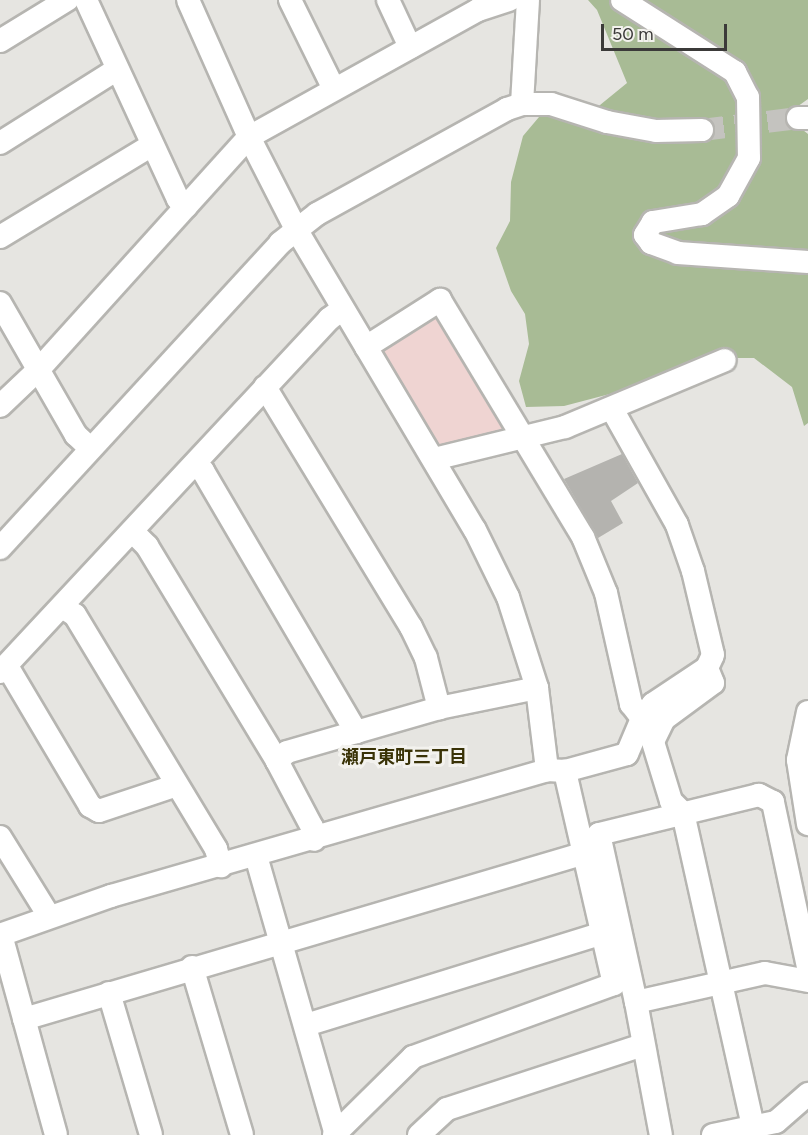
<!DOCTYPE html>
<meta charset="utf-8">
<style>
body{margin:0}
#map{position:relative;width:808px;height:1135px;overflow:hidden;background:#e6e5e1;font-family:Figtree,"Noto Sans JP",sans-serif}
div>[style]{position:absolute}
[style*='--x']{left:calc(var(--x)*1px);top:calc(var(--y)*1px);width:calc(var(--w)*1px);rotate:calc(var(--a)*1deg)}
.education>*{inset:0;background:#efd4d2}
.green>*{inset:0;background:#a8bb95}
.building>*{inset:0;background:#b4b3af}
.minor-tunnel>*{height:22px;margin-top:-11px;transform-origin:0;background:repeating-linear-gradient(90deg,#c4c3bf 0 22px,transparent 0 33px)}
.roads{filter:drop-shadow(2px 0 #b6b5b1) drop-shadow(-2px 0 #b6b5b1) drop-shadow(0 2px #b6b5b1) drop-shadow(0 -2px #b6b5b1)}
.minor>*{height:22px;margin:-11px;padding:0 11px;transform-origin:11px;border-radius:11px;background:#fff}
span{translate:-50% -50%;white-space:nowrap;text-align:center;line-height:1.15;-webkit-text-stroke:6px #f3f2ee;paint-order:stroke}
.neighbourhood-label{font-size:18px;color:#393206;font-weight:700}
.scale{position:absolute;left:601px;top:24px;width:126px;height:27px;box-sizing:border-box;border:3px solid #3b3a39;border-top:0;padding-left:8px;font-size:18px;line-height:21px;white-space:nowrap;color:#3b3a39;-webkit-text-stroke:4px #f3f2ee;paint-order:stroke}
</style>
<div id="map">
<div class="education">
<div style="clip-path:polygon(430px 314px,443px 318px,508px 424px,503px 436px,447px 448px,434px 444px,381px 354px,384px 341px)"></div>
</div>
<div class="green">
<div style="clip-path:polygon(588px 0,808px 0,808px 99px,794px 109px,794px 123px,808px 134px,808px 423px,804px 426px,792px 387px,754px 358px,713px 358px,686px 374px,564px 406px,526px 407px,519px 381px,529px 344px,525px 314px,511px 291px,496px 248px,510px 221px,511px 182px,523px 136px,539px 117px,589px 114px,627px 83px,597px 10px)"></div>
</div>
<div class="building">
<div style="clip-path:polygon(622px 454px,638px 483px,611px 501px,623px 523px,598px 538px,564px 479px)"></div>
</div>
<div class="minor-tunnel">
<div style="--x:702;--y:130;--w:97;--a:-7.1"></div>
</div>
<div class="roads">
<div class="minor">
<div style="--x:86;--y:0;--w:219;--a:65.2"></div>
<div style="--x:178;--y:199;--w:11;--a:41"></div>
<div style="--x:188;--y:0;--w:150;--a:66"></div>
<div style="--x:249;--y:137;--w:103;--a:62.9"></div>
<div style="--x:296;--y:229;--w:350;--a:59.3"></div>
<div style="--x:475;--y:530;--w:75;--a:63.8"></div>
<div style="--x:508;--y:597;--w:96;--a:72.3"></div>
<div style="--x:537;--y:688;--w:83;--a:83"></div>
<div style="--x:290;--y:0;--w:99;--a:63.7"></div>
<div style="--x:388;--y:0;--w:52;--a:64.9"></div>
<div style="--x:622;--y:0;--w:134;--a:32.5"></div>
<div style="--x:735;--y:72;--w:28;--a:63"></div>
<div style="--x:748;--y:97;--w:61;--a:89.1"></div>
<div style="--x:749;--y:158;--w:43;--a:118.9"></div>
<div style="--x:728;--y:196;--w:32;--a:145"></div>
<div style="--x:702;--y:214;--w:50;--a:170.7"></div>
<div style="--x:653;--y:222;--w:15;--a:122"></div>
<div style="--x:645;--y:235;--w:10;--a:53"></div>
<div style="--x:651;--y:243;--w:29;--a:20"></div>
<div style="--x:678;--y:253;--w:130;--a:4"></div>
<div style="--x:0;--y:41;--w:79;--a:-31.5"></div>
<div style="--x:522;--y:104;--w:104;--a:-86.7"></div>
<div style="--x:798;--y:118;--w:10;--a:0"></div>
<div style="--x:0;--y:143;--w:137;--a:-32.2"></div>
<div style="--x:0;--y:237;--w:178;--a:-31.2"></div>
<div style="--x:0;--y:303;--w:152;--a:60.1"></div>
<div style="--x:76;--y:435;--w:19;--a:43"></div>
<div style="--x:366;--y:347;--w:88;--a:-32.4"></div>
<div style="--x:440;--y:300;--w:277;--a:58.9"></div>
<div style="--x:583;--y:537;--w:61;--a:67.7"></div>
<div style="--x:606;--y:593;--w:114;--a:77.3"></div>
<div style="--x:631;--y:704;--w:18;--a:52"></div>
<div style="--x:265;--y:387;--w:281;--a:58.7"></div>
<div style="--x:411;--y:627;--w:34;--a:64"></div>
<div style="--x:426;--y:658;--w:52;--a:75.4"></div>
<div style="--x:0;--y:406;--w:55;--a:-43.5"></div>
<div style="--x:40;--y:368;--w:312;--a:-47.9"></div>
<div style="--x:249;--y:137;--w:262;--a:-29"></div>
<div style="--x:478;--y:10;--w:33;--a:-18"></div>
<div style="--x:612;--y:409;--w:133;--a:60.7"></div>
<div style="--x:677;--y:525;--w:49;--a:70.8"></div>
<div style="--x:693;--y:571;--w:86;--a:76.6"></div>
<div style="--x:713;--y:655;--w:14;--a:115"></div>
<div style="--x:707;--y:668;--w:16;--a:68"></div>
<div style="--x:713;--y:683;--w:61;--a:143.7"></div>
<div style="--x:664;--y:719;--w:25;--a:116"></div>
<div style="--x:653;--y:742;--w:62;--a:73"></div>
<div style="--x:671;--y:801;--w:17;--a:45"></div>
<div style="--x:683;--y:813;--w:320;--a:77.4"></div>
<div style="--x:434;--y:459;--w:135;--a:-13.7"></div>
<div style="--x:565;--y:427;--w:173;--a:-22.7"></div>
<div style="--x:194;--y:465;--w:11;--a:34"></div>
<div style="--x:203;--y:471;--w:303;--a:59.6"></div>
<div style="--x:133;--y:532;--w:20;--a:45"></div>
<div style="--x:147;--y:546;--w:251;--a:58.8"></div>
<div style="--x:277;--y:761;--w:75;--a:62.1"></div>
<div style="--x:312;--y:827;--w:13;--a:81"></div>
<div style="--x:0;--y:548;--w:414;--a:-47.4"></div>
<div style="--x:280;--y:243;--w:47;--a:-38.1"></div>
<div style="--x:317;--y:214;--w:217;--a:-28.9"></div>
<div style="--x:507;--y:109;--w:16;--a:-18"></div>
<div style="--x:522;--y:104;--w:29;--a:0"></div>
<div style="--x:551;--y:104;--w:59;--a:17.8"></div>
<div style="--x:607;--y:122;--w:50;--a:10.4"></div>
<div style="--x:656;--y:131;--w:46;--a:-1.2"></div>
<div style="--x:62;--y:607;--w:15;--a:32"></div>
<div style="--x:75;--y:615;--w:273;--a:58.9"></div>
<div style="--x:216;--y:849;--w:18;--a:74"></div>
<div style="--x:7;--y:666;--w:163;--a:59.3"></div>
<div style="--x:90;--y:806;--w:10;--a:29"></div>
<div style="--x:99;--y:811;--w:82;--a:-18.4"></div>
<div style="--x:0;--y:672;--w:483;--a:-47"></div>
<div style="--x:329;--y:319;--w:17;--a:-36"></div>
<div style="--x:808;--y:712;--w:49;--a:101.8"></div>
<div style="--x:798;--y:760;--w:65;--a:81.1"></div>
<div style="--x:277;--y:761;--w:13;--a:-42"></div>
<div style="--x:287;--y:752;--w:158;--a:-16.1"></div>
<div style="--x:439;--y:708;--w:100;--a:-11.5"></div>
<div style="--x:0;--y:837;--w:93;--a:58.2"></div>
<div style="--x:256;--y:856;--w:290;--a:74"></div>
<div style="--x:0;--y:935;--w:118;--a:-19.4"></div>
<div style="--x:111;--y:896;--w:454;--a:-16.1"></div>
<div style="--x:547;--y:770;--w:18;--a:3"></div>
<div style="--x:565;--y:771;--w:64;--a:-15.3"></div>
<div style="--x:627;--y:754;--w:39;--a:-67"></div>
<div style="--x:642;--y:718;--w:18;--a:-52"></div>
<div style="--x:653;--y:704;--w:65;--a:-33.7"></div>
<div style="--x:1;--y:935;--w:207;--a:74.6"></div>
<div style="--x:192;--y:967;--w:175;--a:73.4"></div>
<div style="--x:808;--y:967;--w:169;--a:-102"></div>
<div style="--x:773;--y:802;--w:16;--a:-153"></div>
<div style="--x:759;--y:795;--w:165;--a:166.3"></div>
<div style="--x:599;--y:834;--w:172;--a:77.6"></div>
<div style="--x:636;--y:1002;--w:132;--a:-12.7"></div>
<div style="--x:765;--y:973;--w:44;--a:10.5"></div>
<div style="--x:109;--y:993;--w:148;--a:73.5"></div>
<div style="--x:636;--y:1002;--w:135;--a:79.4"></div>
<div style="--x:24;--y:1019;--w:585;--a:-16.48"></div>
<div style="--x:306;--y:1025;--w:311;--a:-17.2"></div>
<div style="--x:334;--y:1135;--w:111;--a:-44.6"></div>
<div style="--x:413;--y:1057;--w:214;--a:-20"></div>
<div style="--x:614;--y:984;--w:219;--a:-103"></div>
<div style="--x:419;--y:1135;--w:38;--a:-43"></div>
<div style="--x:447;--y:1109;--w:206;--a:-18.1"></div>
<div style="--x:713;--y:1135;--w:64;--a:-11.7"></div>
<div style="--x:776;--y:1122;--w:43;--a:-41.2"></div>
</div>
</div>
<div class="neighbourhood-label">
<span style="left:404px;top:757px">瀬戸東町三丁目</span>
</div>
<div class="scale">50 m</div>
</div>
